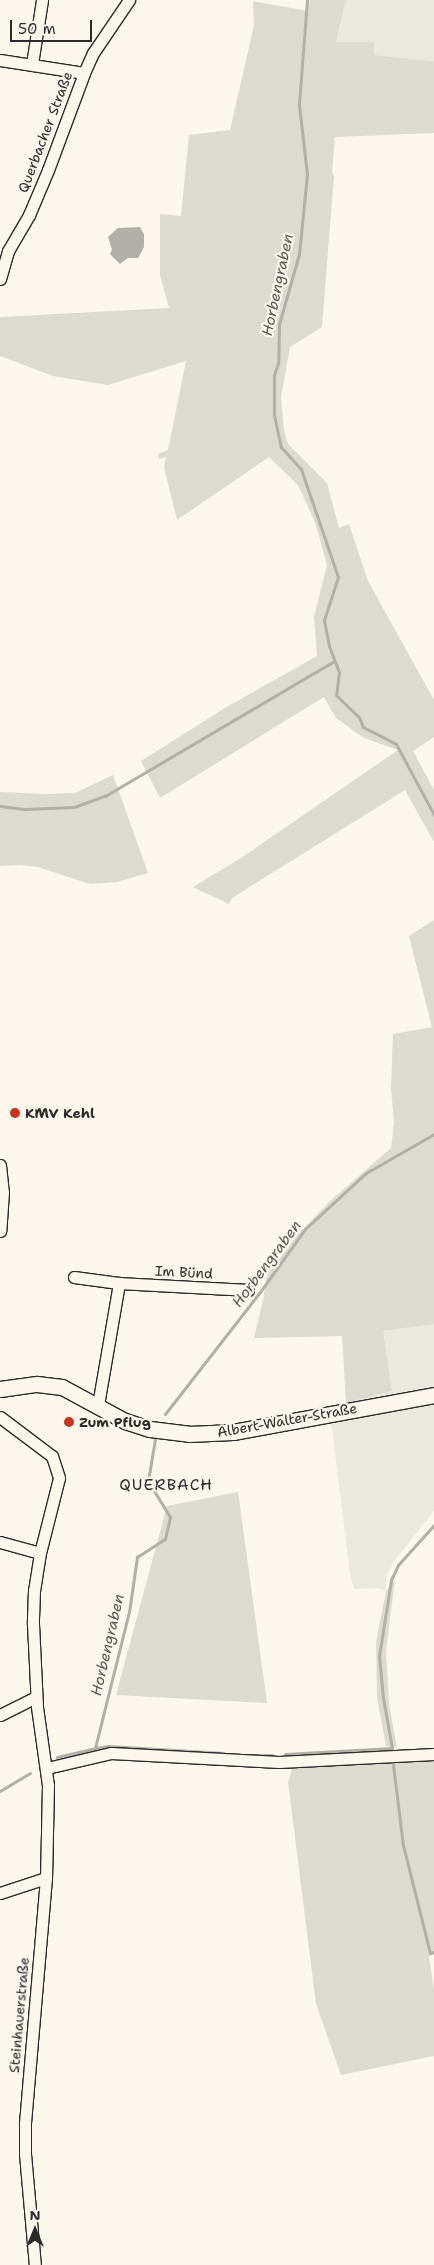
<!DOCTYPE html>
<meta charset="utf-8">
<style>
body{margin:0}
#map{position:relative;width:434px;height:2265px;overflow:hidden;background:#fbf7ec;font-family:"Shantell Sans",sans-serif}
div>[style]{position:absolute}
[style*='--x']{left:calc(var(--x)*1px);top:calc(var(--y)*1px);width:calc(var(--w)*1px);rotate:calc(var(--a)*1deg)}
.built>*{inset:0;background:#ebe8de}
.green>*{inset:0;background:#dddad0}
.water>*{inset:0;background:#b1afa7}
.stream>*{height:3px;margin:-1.5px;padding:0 1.5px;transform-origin:1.5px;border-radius:1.5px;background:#b1afa7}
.roads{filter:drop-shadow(1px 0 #2b2b2b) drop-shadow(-1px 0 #2b2b2b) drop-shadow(0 1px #2b2b2b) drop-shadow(0 -1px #2b2b2b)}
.street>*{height:11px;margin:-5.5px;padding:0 5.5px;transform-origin:5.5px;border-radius:5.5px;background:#fbf7ec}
.secondary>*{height:15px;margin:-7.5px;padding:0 7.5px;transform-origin:7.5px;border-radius:7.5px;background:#fbf7ec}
.dots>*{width:14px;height:14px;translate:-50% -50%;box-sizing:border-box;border:2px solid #fbf7ec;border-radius:50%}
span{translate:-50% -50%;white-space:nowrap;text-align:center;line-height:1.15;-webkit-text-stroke:4.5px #fbf7ec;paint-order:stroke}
.street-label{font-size:14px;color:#2b2b2b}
.poi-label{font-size:14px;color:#2b2b2b;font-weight:700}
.left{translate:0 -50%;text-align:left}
.water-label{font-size:15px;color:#5a5956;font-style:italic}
.quarter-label{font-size:16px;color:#2b2b2b;letter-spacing:1px}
.north{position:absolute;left:10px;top:2205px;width:50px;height:50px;-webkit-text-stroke:4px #fbf7ec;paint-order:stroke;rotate:0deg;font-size:14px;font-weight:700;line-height:20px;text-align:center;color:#2b2b2b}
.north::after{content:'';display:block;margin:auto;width:18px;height:22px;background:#2b2b2b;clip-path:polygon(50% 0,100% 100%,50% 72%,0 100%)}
.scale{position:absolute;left:10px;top:20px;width:82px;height:22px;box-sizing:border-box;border:2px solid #2b2b2b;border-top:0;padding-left:6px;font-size:15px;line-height:18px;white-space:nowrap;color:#2b2b2b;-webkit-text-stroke:4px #fbf7ec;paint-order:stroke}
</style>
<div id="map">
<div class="built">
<div style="clip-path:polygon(346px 0,434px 0,434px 61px,374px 55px,374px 42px,336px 42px)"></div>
<div style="clip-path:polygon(434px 1324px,434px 1511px,395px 1560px,386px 1576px,386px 1591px,378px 1588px,354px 1589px,350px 1574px,331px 1421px,346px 1403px,392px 1391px,382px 1331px)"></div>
</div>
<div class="green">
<div style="clip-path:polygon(310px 0,346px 0,336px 42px,374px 42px,374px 55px,434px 61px,434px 133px,335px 137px,332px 172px,334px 176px,322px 327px,290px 347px,281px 397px,284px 430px,288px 444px,327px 483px,339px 528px,349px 524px,368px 581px,434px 700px,434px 737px,413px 751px,434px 790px,434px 842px,405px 790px,232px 898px,229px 904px,193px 887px,241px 858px,398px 750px,364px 738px,336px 718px,324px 697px,160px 798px,141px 761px,225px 708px,317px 656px,314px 617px,327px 565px,315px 522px,298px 485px,269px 457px,177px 520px,164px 467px,166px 457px,159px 459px,158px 454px,168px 450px,186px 361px,108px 385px,53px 376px,0 356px,0 317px,169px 308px,160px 275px,160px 214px,181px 216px,189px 135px,230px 130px,254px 25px,253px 1px,308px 11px)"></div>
<div style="clip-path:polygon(113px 775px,148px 873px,117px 882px,90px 884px,38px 867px,21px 865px,0 866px,0 792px,46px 794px,75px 793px)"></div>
<div style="clip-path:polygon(434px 920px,434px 1324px,383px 1331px,392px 1391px,346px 1403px,342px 1336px,254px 1338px,263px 1300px,267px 1275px,297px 1235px,329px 1202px,391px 1148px,394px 1123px,391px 1089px,393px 1034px,432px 1027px,409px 936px)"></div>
<div style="clip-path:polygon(238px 1492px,267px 1703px,116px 1695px,167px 1506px)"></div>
<div style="clip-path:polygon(395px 1579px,386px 1651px,389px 1704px,397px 1748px,386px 1746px,377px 1698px,376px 1642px,386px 1591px)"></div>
<div style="clip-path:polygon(434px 1758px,434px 1954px,429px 1956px,434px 1991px,434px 2056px,341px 2075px,316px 2004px,288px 1782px,293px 1766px)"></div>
</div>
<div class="water">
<div style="clip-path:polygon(140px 227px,144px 234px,144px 247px,138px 258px,128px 258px,120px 264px,110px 254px,112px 250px,108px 237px,118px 228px)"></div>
</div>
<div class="stream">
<div style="--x:307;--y:0;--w:105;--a:94.4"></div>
<div style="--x:299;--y:105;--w:69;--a:83.4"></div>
<div style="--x:307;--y:174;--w:80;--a:95.7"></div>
<div style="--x:299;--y:254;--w:73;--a:105.9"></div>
<div style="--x:279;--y:324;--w:39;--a:91"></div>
<div style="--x:278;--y:363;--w:13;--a:108"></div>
<div style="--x:274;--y:375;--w:40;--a:90"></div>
<div style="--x:274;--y:415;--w:33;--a:78"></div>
<div style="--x:281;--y:447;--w:30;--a:48"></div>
<div style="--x:301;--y:469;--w:114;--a:71.1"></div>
<div style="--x:338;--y:577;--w:45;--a:108"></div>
<div style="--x:324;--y:620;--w:26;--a:79"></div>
<div style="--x:329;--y:646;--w:28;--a:69"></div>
<div style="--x:339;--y:672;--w:23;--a:97"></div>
<div style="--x:336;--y:695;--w:32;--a:44"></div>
<div style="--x:359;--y:717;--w:11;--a:68"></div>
<div style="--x:363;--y:727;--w:37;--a:27"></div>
<div style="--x:396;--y:744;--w:81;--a:61.8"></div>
<div style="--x:0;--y:806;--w:26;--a:7"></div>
<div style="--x:26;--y:809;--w:48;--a:-2.4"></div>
<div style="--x:74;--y:807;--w:33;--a:-20"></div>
<div style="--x:105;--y:796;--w:266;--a:-30.5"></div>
<div style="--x:165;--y:1414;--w:155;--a:-52.1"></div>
<div style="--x:260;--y:1292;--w:77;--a:-54.5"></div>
<div style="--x:305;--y:1229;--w:83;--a:-42.6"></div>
<div style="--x:366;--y:1173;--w:78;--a:-29.8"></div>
<div style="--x:95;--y:1748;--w:14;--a:-8"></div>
<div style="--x:109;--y:1746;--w:115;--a:3.5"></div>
<div style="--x:285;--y:1754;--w:107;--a:-3.2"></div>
<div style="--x:392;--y:1748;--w:51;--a:-100.2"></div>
<div style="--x:383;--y:1698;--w:42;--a:-95.4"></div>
<div style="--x:379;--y:1656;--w:77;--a:-81"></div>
<div style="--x:391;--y:1580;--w:17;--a:-65"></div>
<div style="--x:398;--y:1565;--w:54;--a:-48"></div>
<div style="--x:242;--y:1755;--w:30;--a:0"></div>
<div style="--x:57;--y:1757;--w:39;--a:-13"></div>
<div style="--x:95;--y:1748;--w:140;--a:-76"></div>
<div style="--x:129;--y:1612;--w:56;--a:-81.7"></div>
<div style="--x:137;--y:1557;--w:33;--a:-33"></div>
<div style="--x:165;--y:1539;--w:23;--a:-77"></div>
<div style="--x:170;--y:1517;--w:42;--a:-121.4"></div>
<div style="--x:148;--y:1481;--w:43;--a:-80.5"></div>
<div style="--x:393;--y:1765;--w:81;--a:82.9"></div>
<div style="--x:403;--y:1845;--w:111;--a:76"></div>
<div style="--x:430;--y:1953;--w:4;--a:-14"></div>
<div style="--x:0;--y:1791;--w:35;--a:-31"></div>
</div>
<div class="roads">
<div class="street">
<div style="--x:0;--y:60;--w:85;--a:8.8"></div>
<div style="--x:32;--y:64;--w:65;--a:-81.1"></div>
<div style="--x:0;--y:279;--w:29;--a:-74"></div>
<div style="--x:8;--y:251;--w:42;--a:-59.7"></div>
<div style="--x:29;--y:215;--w:49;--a:-67.1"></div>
<div style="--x:48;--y:170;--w:103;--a:-69.6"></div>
<div style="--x:84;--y:73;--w:22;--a:-66"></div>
<div style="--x:93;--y:53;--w:64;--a:-55.8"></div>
<div style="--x:0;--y:1165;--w:27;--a:84"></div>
<div style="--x:3;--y:1192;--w:39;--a:94"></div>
<div style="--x:74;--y:1277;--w:45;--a:7.6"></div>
<div style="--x:98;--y:1405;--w:124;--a:-80.2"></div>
<div style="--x:119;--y:1283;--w:129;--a:3.1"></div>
<div style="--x:0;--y:1417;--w:65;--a:36.9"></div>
<div style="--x:52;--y:1456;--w:23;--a:72"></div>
<div style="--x:59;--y:1478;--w:77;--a:104.2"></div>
<div style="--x:40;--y:1553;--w:37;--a:99"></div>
<div style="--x:34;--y:1590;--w:34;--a:92"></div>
<div style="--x:33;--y:1624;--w:83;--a:87.2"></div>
<div style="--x:37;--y:1707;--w:79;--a:82"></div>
<div style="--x:48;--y:1785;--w:93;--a:91.2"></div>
<div style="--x:46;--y:1878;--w:247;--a:94.9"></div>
<div style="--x:25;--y:2124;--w:30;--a:90"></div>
<div style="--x:25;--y:2154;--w:111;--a:84.9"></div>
<div style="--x:0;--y:1542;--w:41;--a:15.4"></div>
<div style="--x:0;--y:1715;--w:40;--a:-26.6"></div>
<div style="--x:47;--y:1768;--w:66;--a:-13.2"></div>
<div style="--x:111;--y:1753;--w:168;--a:3.1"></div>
<div style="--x:279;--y:1762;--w:155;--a:-3"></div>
<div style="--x:0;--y:1893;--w:48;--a:-18.1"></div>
</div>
<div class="secondary">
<div style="--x:0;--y:1389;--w:37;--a:-8"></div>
<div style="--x:37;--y:1384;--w:25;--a:7"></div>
<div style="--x:62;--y:1387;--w:72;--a:28.4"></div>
<div style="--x:125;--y:1421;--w:26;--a:18"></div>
<div style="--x:150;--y:1429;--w:39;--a:7"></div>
<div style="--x:189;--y:1434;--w:44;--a:-2.6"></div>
<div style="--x:233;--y:1432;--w:204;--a:-10.4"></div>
</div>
</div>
<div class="dots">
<div style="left:15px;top:1113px;background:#c8321e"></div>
<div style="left:69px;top:1422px;background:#c8321e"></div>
</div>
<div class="street-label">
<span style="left:45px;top:132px;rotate:-69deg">Querbacher Straße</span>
<span style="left:184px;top:1272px;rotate:3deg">Im Bünd</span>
<span style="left:287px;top:1420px;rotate:-10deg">Albert-Walter-Straße</span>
<span style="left:19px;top:2015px;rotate:-85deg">Steinhauerstraße</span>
</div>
<div class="poi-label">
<span class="left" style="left:25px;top:1113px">KMV Kehl</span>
<span class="left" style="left:79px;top:1422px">Zum Pflug</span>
</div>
<div class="water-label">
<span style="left:278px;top:285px;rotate:-78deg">Horbengraben</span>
<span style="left:267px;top:1264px;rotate:-53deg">Horbengraben</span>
<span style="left:108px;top:1645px;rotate:-77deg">Horbengraben</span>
</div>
<div class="quarter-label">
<span style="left:166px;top:1485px">QUERBACH</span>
</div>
<div class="north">N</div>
<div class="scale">50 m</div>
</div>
